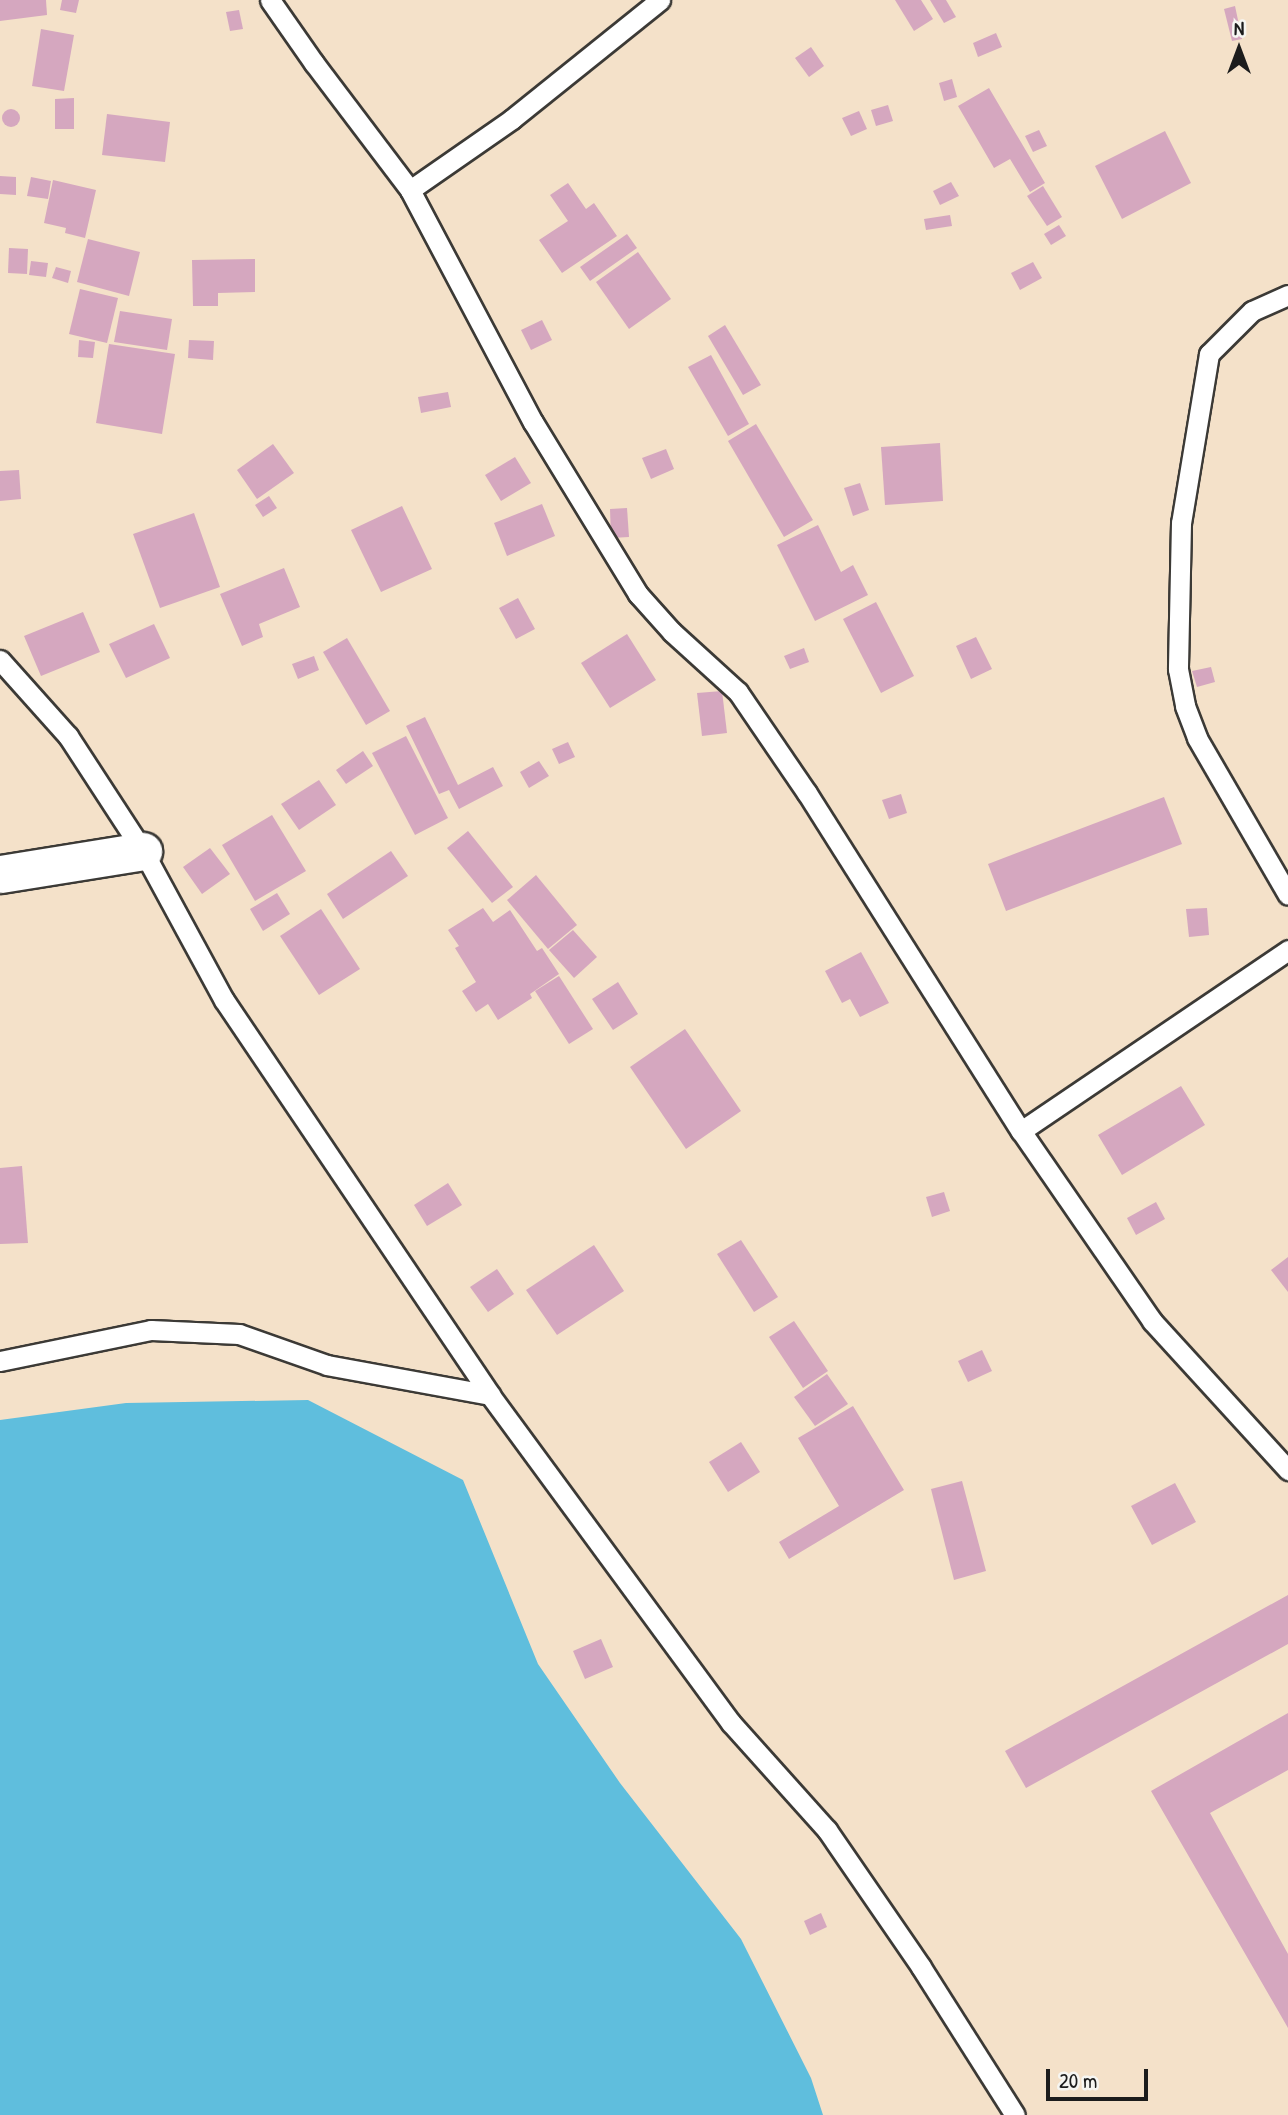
<!DOCTYPE html>
<style>
body{margin:0}
#map{position:relative;width:1288px;height:2115px;overflow:hidden;background:#f4e1c9;font-family:"Patrick Hand",sans-serif}
div>[style]{position:absolute}
[style*='--x']{left:calc(var(--x)*1px);top:calc(var(--y)*1px);width:calc(var(--w)*1px);rotate:calc(var(--a)*1deg)}
.water>*{inset:0;background:#5fbedd}
.building>*{inset:0;background:#d5a7bf}
.round{border-radius:50%}
.roads{filter:drop-shadow(2px 0 #3c3a36) drop-shadow(-2px 0 #3c3a36) drop-shadow(0 2px #3c3a36) drop-shadow(0 -2px #3c3a36)}
.service>*{height:19px;margin:-9.5px;padding:0 9.5px;transform-origin:9.5px;border-radius:9.5px;background:#fff}
.minor>*{height:37px;margin:-18.5px;padding:0 18.5px;transform-origin:18.5px;border-radius:18.5px;background:#fff}
span{translate:-50% -50%;white-space:nowrap;text-align:center;line-height:1.15;-webkit-text-stroke:5px #f6f6f2;paint-order:stroke}
.north{position:absolute;left:1204px;top:14px;width:70px;height:70px;-webkit-text-stroke:5px #f6f6f2;paint-order:stroke;rotate:0deg;font-size:19px;font-weight:700;line-height:28px;text-align:center;color:#1c1c1c}
.north::after{content:'';display:block;margin:auto;width:24px;height:32px;background:#1c1c1c;clip-path:polygon(50% 0,100% 100%,50% 72%,0 100%)}
.scale{position:absolute;left:1046px;top:2069px;width:102px;height:32px;box-sizing:border-box;border:4px solid #1c1c1c;border-top:0;padding-left:9px;font-size:21px;line-height:24px;white-space:nowrap;color:#1c1c1c;-webkit-text-stroke:5px #f6f6f2;paint-order:stroke}
</style>
<div id="map">
<div class="water">
<div style="clip-path:polygon(308px 1400px,463px 1480px,538px 1664px,620px 1783px,741px 1939px,811px 2078px,823px 2115px,0 2115px,0 1420px,126px 1403px)"></div>
</div>
<div class="building">
<div style="clip-path:polygon(0 0,46px 0,47px 15px,0 21px)"></div>
<div style="clip-path:polygon(62px 0,79px 0,76px 13px,60px 10px)"></div>
<div style="clip-path:polygon(895px 0,921px 0,933px 19px,914px 31px)"></div>
<div style="clip-path:polygon(930px 0,946px 0,956px 17px,944px 23px)"></div>
<div style="clip-path:polygon(1235px 6px,1242px 39px,1232px 41px,1224px 9px)"></div>
<div style="clip-path:polygon(239px 10px,243px 29px,230px 31px,226px 12px)"></div>
<div style="clip-path:polygon(41px 29px,74px 35px,64px 91px,32px 86px)"></div>
<div style="clip-path:polygon(996px 33px,1002px 47px,978px 57px,973px 43px)"></div>
<div style="clip-path:polygon(811px 47px,824px 66px,809px 77px,795px 58px)"></div>
<div style="clip-path:polygon(952px 79px,957px 97px,944px 101px,939px 83px)"></div>
<div style="clip-path:polygon(989px 88px,1045px 183px,1030px 192px,1010px 159px,994px 168px,958px 106px)"></div>
<div style="clip-path:polygon(74px 98px,74px 129px,55px 129px,55px 99px)"></div>
<div style="clip-path:polygon(888px 105px,893px 121px,876px 126px,871px 110px)"></div>
<div class="round" style="left:2px;top:109px;width:18px;height:18px"></div>
<div style="clip-path:polygon(859px 111px,867px 129px,851px 136px,842px 118px)"></div>
<div style="clip-path:polygon(107px 114px,170px 122px,165px 162px,102px 155px)"></div>
<div style="clip-path:polygon(1039px 130px,1047px 146px,1033px 152px,1025px 136px)"></div>
<div style="clip-path:polygon(1165px 131px,1191px 183px,1122px 219px,1095px 166px)"></div>
<div style="clip-path:polygon(0 176px,16px 177px,16px 195px,0 194px)"></div>
<div style="clip-path:polygon(31px 177px,51px 181px,48px 199px,27px 196px)"></div>
<div style="clip-path:polygon(53px 180px,96px 190px,85px 238px,65px 233px,66px 228px,44px 223px)"></div>
<div style="clip-path:polygon(951px 182px,959px 196px,940px 205px,933px 191px)"></div>
<div style="clip-path:polygon(568px 183px,586px 209px,594px 203px,617px 236px,562px 273px,539px 240px,568px 221px,550px 195px)"></div>
<div style="clip-path:polygon(1043px 186px,1062px 217px,1047px 226px,1027px 196px)"></div>
<div style="clip-path:polygon(950px 215px,952px 226px,926px 230px,924px 219px)"></div>
<div style="clip-path:polygon(1059px 225px,1066px 236px,1051px 245px,1044px 234px)"></div>
<div style="clip-path:polygon(627px 234px,637px 248px,590px 281px,580px 267px)"></div>
<div style="clip-path:polygon(88px 239px,140px 252px,129px 296px,77px 282px)"></div>
<div style="clip-path:polygon(9px 248px,28px 249px,27px 274px,8px 273px)"></div>
<div style="clip-path:polygon(638px 252px,671px 299px,629px 329px,596px 282px)"></div>
<div style="clip-path:polygon(255px 259px,255px 292px,218px 293px,218px 306px,193px 306px,192px 260px)"></div>
<div style="clip-path:polygon(31px 261px,48px 263px,46px 277px,29px 275px)"></div>
<div style="clip-path:polygon(1033px 262px,1042px 278px,1020px 290px,1011px 273px)"></div>
<div style="clip-path:polygon(56px 267px,71px 271px,68px 283px,52px 278px)"></div>
<div style="clip-path:polygon(80px 289px,118px 298px,107px 343px,69px 334px)"></div>
<div style="clip-path:polygon(120px 311px,172px 319px,167px 350px,114px 342px)"></div>
<div style="clip-path:polygon(542px 320px,552px 340px,531px 350px,521px 330px)"></div>
<div style="clip-path:polygon(725px 325px,761px 385px,743px 395px,708px 336px)"></div>
<div style="clip-path:polygon(79px 340px,95px 342px,93px 358px,78px 357px)"></div>
<div style="clip-path:polygon(189px 340px,214px 341px,213px 360px,188px 358px)"></div>
<div style="clip-path:polygon(109px 344px,175px 354px,162px 434px,96px 423px)"></div>
<div style="clip-path:polygon(711px 355px,749px 424px,728px 436px,688px 367px)"></div>
<div style="clip-path:polygon(448px 392px,451px 407px,421px 413px,418px 397px)"></div>
<div style="clip-path:polygon(756px 424px,813px 520px,784px 537px,728px 441px)"></div>
<div style="clip-path:polygon(940px 443px,943px 501px,885px 505px,881px 447px)"></div>
<div style="clip-path:polygon(273px 444px,294px 473px,257px 499px,237px 470px)"></div>
<div style="clip-path:polygon(666px 449px,674px 469px,651px 479px,642px 458px)"></div>
<div style="clip-path:polygon(515px 457px,531px 483px,501px 501px,485px 475px)"></div>
<div style="clip-path:polygon(19px 470px,21px 499px,0 501px,0 471px)"></div>
<div style="clip-path:polygon(860px 483px,869px 510px,853px 516px,844px 488px)"></div>
<div style="clip-path:polygon(269px 496px,277px 508px,263px 517px,255px 505px)"></div>
<div style="clip-path:polygon(542px 504px,555px 536px,507px 556px,494px 523px)"></div>
<div style="clip-path:polygon(402px 506px,432px 569px,381px 592px,351px 530px)"></div>
<div style="clip-path:polygon(627px 508px,629px 537px,611px 538px,610px 509px)"></div>
<div style="clip-path:polygon(194px 513px,220px 587px,160px 608px,133px 534px)"></div>
<div style="clip-path:polygon(818px 525px,841px 572px,853px 565px,868px 595px,815px 621px,777px 545px)"></div>
<div style="clip-path:polygon(284px 568px,300px 607px,259px 624px,263px 637px,242px 646px,220px 594px)"></div>
<div style="clip-path:polygon(518px 598px,535px 629px,516px 639px,499px 608px)"></div>
<div style="clip-path:polygon(876px 602px,914px 676px,881px 693px,843px 619px)"></div>
<div style="clip-path:polygon(83px 612px,100px 652px,41px 676px,24px 636px)"></div>
<div style="clip-path:polygon(154px 624px,170px 658px,126px 678px,109px 644px)"></div>
<div style="clip-path:polygon(627px 634px,656px 680px,610px 708px,581px 663px)"></div>
<div style="clip-path:polygon(976px 637px,992px 669px,971px 679px,956px 646px)"></div>
<div style="clip-path:polygon(347px 638px,390px 711px,366px 725px,323px 652px)"></div>
<div style="clip-path:polygon(804px 648px,809px 662px,790px 669px,784px 656px)"></div>
<div style="clip-path:polygon(314px 656px,319px 670px,298px 679px,292px 664px)"></div>
<div style="clip-path:polygon(1211px 667px,1215px 682px,1197px 687px,1192px 671px)"></div>
<div style="clip-path:polygon(722px 691px,727px 733px,702px 736px,697px 693px)"></div>
<div style="clip-path:polygon(425px 717px,458px 785px,493px 767px,503px 786px,459px 809px,449px 790px,439px 794px,406px 726px)"></div>
<div style="clip-path:polygon(406px 736px,448px 818px,415px 835px,372px 753px)"></div>
<div style="clip-path:polygon(568px 742px,575px 757px,559px 764px,552px 749px)"></div>
<div style="clip-path:polygon(363px 751px,373px 766px,346px 784px,336px 770px)"></div>
<div style="clip-path:polygon(539px 761px,549px 776px,529px 788px,520px 772px)"></div>
<div style="clip-path:polygon(319px 780px,336px 805px,299px 830px,281px 804px)"></div>
<div style="clip-path:polygon(901px 794px,907px 813px,889px 819px,882px 800px)"></div>
<div style="clip-path:polygon(1164px 797px,1182px 844px,1006px 911px,988px 864px)"></div>
<div style="clip-path:polygon(272px 815px,306px 871px,255px 901px,222px 845px)"></div>
<div style="clip-path:polygon(468px 831px,513px 887px,492px 903px,447px 848px)"></div>
<div style="clip-path:polygon(210px 848px,230px 874px,202px 894px,183px 867px)"></div>
<div style="clip-path:polygon(391px 851px,408px 876px,343px 919px,327px 894px)"></div>
<div style="clip-path:polygon(536px 875px,577px 925px,548px 949px,507px 900px)"></div>
<div style="clip-path:polygon(277px 893px,290px 914px,263px 931px,250px 909px)"></div>
<div style="clip-path:polygon(483px 908px,493px 922px,510px 910px,537px 951px,542px 948px,559px 974px,530px 994px,532px 998px,498px 1020px,488px 1004px,476px 1012px,462px 991px,476px 982px,455px 948px,459px 946px,448px 930px)"></div>
<div style="clip-path:polygon(1207px 908px,1209px 935px,1189px 937px,1186px 909px)"></div>
<div style="clip-path:polygon(321px 909px,360px 969px,319px 995px,280px 936px)"></div>
<div style="clip-path:polygon(573px 930px,597px 957px,574px 978px,549px 950px)"></div>
<div style="clip-path:polygon(861px 952px,889px 1003px,860px 1017px,850px 999px,842px 1003px,825px 971px)"></div>
<div style="clip-path:polygon(559px 976px,593px 1029px,569px 1044px,535px 991px)"></div>
<div style="clip-path:polygon(618px 982px,638px 1014px,613px 1030px,592px 999px)"></div>
<div style="clip-path:polygon(685px 1029px,741px 1111px,686px 1149px,630px 1067px)"></div>
<div style="clip-path:polygon(1181px 1086px,1205px 1125px,1122px 1175px,1098px 1135px)"></div>
<div style="clip-path:polygon(22px 1166px,28px 1243px,0 1244px,0 1168px)"></div>
<div style="clip-path:polygon(448px 1183px,462px 1205px,427px 1226px,414px 1205px)"></div>
<div style="clip-path:polygon(944px 1192px,950px 1211px,932px 1217px,926px 1197px)"></div>
<div style="clip-path:polygon(1156px 1202px,1165px 1219px,1136px 1235px,1127px 1218px)"></div>
<div style="clip-path:polygon(741px 1240px,778px 1297px,754px 1312px,717px 1254px)"></div>
<div style="clip-path:polygon(594px 1245px,624px 1291px,557px 1335px,526px 1290px)"></div>
<div style="clip-path:polygon(1288px 1257px,1288px 1292px,1271px 1270px)"></div>
<div style="clip-path:polygon(497px 1269px,514px 1294px,488px 1312px,470px 1287px)"></div>
<div style="clip-path:polygon(794px 1321px,828px 1371px,803px 1388px,769px 1337px)"></div>
<div style="clip-path:polygon(982px 1350px,992px 1371px,968px 1382px,958px 1361px)"></div>
<div style="clip-path:polygon(827px 1374px,848px 1404px,815px 1426px,794px 1397px)"></div>
<div style="clip-path:polygon(853px 1406px,904px 1490px,789px 1559px,779px 1542px,839px 1506px,798px 1438px)"></div>
<div style="clip-path:polygon(741px 1442px,760px 1472px,728px 1492px,709px 1462px)"></div>
<div style="clip-path:polygon(962px 1481px,986px 1571px,954px 1580px,931px 1489px)"></div>
<div style="clip-path:polygon(1175px 1483px,1196px 1522px,1152px 1545px,1131px 1506px)"></div>
<div style="clip-path:polygon(1288px 1595px,1288px 1644px,1026px 1788px,1005px 1751px)"></div>
<div style="clip-path:polygon(601px 1639px,613px 1667px,585px 1679px,573px 1651px)"></div>
<div style="clip-path:polygon(1288px 1713px,1288px 1770px,1210px 1813px,1288px 1954px,1288px 2028px,1151px 1791px)"></div>
<div style="clip-path:polygon(821px 1913px,827px 1927px,810px 1935px,804px 1921px)"></div>
</div>
<div class="roads">
<div class="service">
<div style="--x:270;--y:0;--w:77;--a:55.1"></div>
<div style="--x:314;--y:63;--w:159;--a:52.9"></div>
<div style="--x:410;--y:190;--w:263;--a:62.1"></div>
<div style="--x:533;--y:422;--w:202;--a:58.6"></div>
<div style="--x:638;--y:594;--w:51;--a:48.2"></div>
<div style="--x:672;--y:632;--w:89;--a:42.3"></div>
<div style="--x:738;--y:692;--w:122;--a:55.7"></div>
<div style="--x:807;--y:793;--w:400;--a:57.7"></div>
<div style="--x:1021;--y:1131;--w:231;--a:55.4"></div>
<div style="--x:1152;--y:1321;--w:202;--a:47.6"></div>
<div style="--x:410;--y:190;--w:124;--a:-34.8"></div>
<div style="--x:512;--y:119;--w:190;--a:-38.8"></div>
<div style="--x:1288;--y:295;--w:39;--a:156"></div>
<div style="--x:1252;--y:311;--w:61;--a:135"></div>
<div style="--x:1209;--y:354;--w:171;--a:99.4"></div>
<div style="--x:1181;--y:523;--w:146;--a:91.2"></div>
<div style="--x:1178;--y:669;--w:38;--a:79"></div>
<div style="--x:1185;--y:706;--w:34;--a:69"></div>
<div style="--x:1197;--y:738;--w:181;--a:59.9"></div>
<div style="--x:0;--y:660;--w:102;--a:48.2"></div>
<div style="--x:68;--y:736;--w:137;--a:56.9"></div>
<div style="--x:143;--y:851;--w:170;--a:61.5"></div>
<div style="--x:224;--y:1000;--w:476;--a:56"></div>
<div style="--x:490;--y:1395;--w:407;--a:53.7"></div>
<div style="--x:731;--y:1723;--w:144;--a:48.1"></div>
<div style="--x:827;--y:1830;--w:166;--a:55.5"></div>
<div style="--x:921;--y:1967;--w:175;--a:57.6"></div>
<div style="--x:1021;--y:1131;--w:323;--a:-34.1"></div>
<div style="--x:0;--y:1361;--w:154;--a:-11.6"></div>
<div style="--x:151;--y:1330;--w:88;--a:2.6"></div>
<div style="--x:239;--y:1334;--w:93;--a:19.4"></div>
<div style="--x:327;--y:1365;--w:166;--a:10.4"></div>
</div>
<div class="minor">
<div style="--x:0;--y:874;--w:145;--a:-9.1"></div>
</div>
</div>
<div class="north">N</div>
<div class="scale">20 m</div>
</div>
